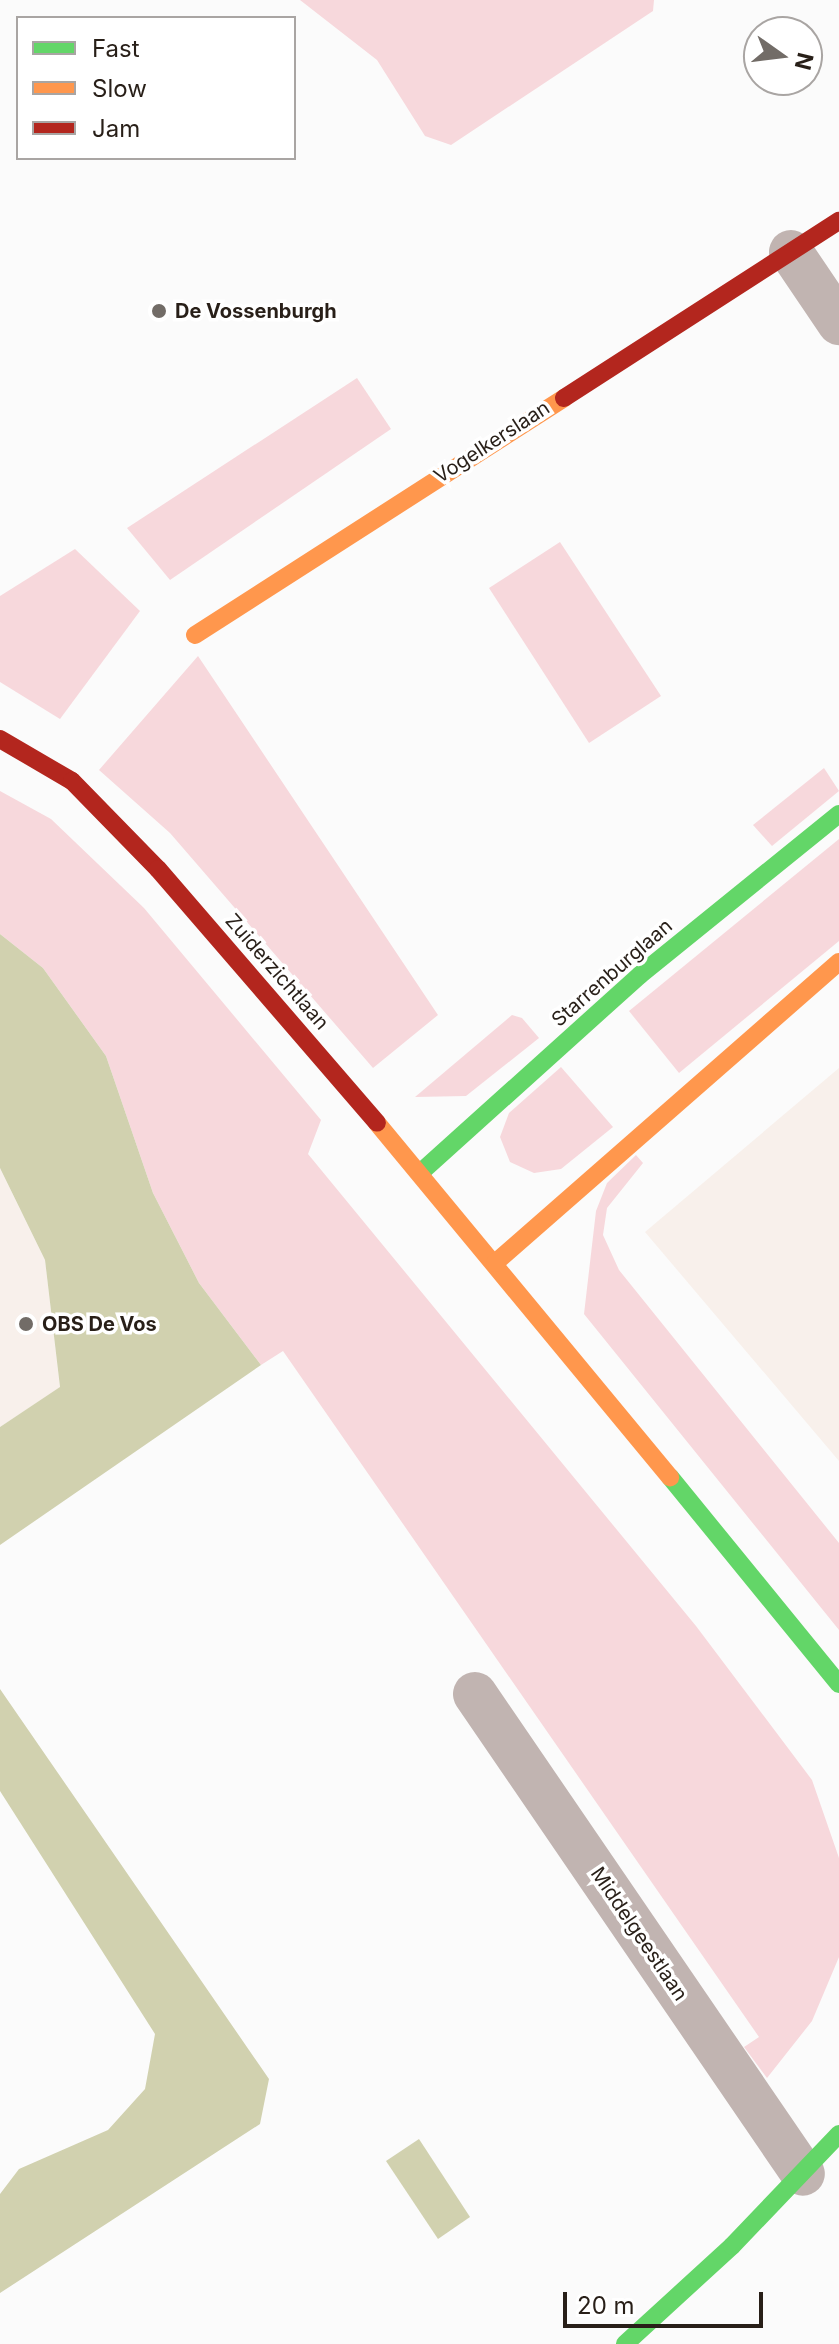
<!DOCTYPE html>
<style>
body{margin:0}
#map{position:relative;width:839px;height:2344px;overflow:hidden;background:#fbfbfb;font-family:Inter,sans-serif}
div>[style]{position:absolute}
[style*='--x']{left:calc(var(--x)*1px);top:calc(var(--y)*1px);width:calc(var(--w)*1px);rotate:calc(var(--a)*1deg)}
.built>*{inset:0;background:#f8f0eb}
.green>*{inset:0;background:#f7d8dc}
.water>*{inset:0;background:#d1d1af}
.street>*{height:44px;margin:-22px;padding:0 22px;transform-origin:22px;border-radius:22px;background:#c1b4b1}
.fast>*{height:18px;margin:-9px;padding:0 9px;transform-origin:9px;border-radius:9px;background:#63d668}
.slow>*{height:18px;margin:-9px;padding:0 9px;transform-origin:9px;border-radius:9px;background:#ff974d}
.jam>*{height:18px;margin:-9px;padding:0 9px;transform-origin:9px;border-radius:9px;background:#b3261e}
.dots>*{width:22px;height:22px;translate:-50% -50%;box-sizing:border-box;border:4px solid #fff;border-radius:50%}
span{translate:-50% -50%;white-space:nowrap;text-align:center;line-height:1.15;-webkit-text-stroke:7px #fff;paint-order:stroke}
.poi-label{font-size:20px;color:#281f18;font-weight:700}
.left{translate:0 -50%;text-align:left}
.street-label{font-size:20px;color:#281f18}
.legend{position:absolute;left:16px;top:16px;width:280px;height:144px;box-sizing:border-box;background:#fff;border:2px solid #a9a5a3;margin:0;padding:10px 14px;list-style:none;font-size:24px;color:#281f18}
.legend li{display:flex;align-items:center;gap:16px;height:40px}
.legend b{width:40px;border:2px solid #a9a5a3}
.north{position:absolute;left:743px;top:16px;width:80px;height:80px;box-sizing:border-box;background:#fff;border:2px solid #a9a5a3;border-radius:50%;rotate:104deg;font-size:22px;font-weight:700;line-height:32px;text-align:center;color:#281f18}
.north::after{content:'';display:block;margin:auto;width:28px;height:36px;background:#726c67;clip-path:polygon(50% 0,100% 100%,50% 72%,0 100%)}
.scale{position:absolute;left:563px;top:2292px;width:200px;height:36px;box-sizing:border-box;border:4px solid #281f18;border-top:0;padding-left:10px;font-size:24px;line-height:28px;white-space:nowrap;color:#281f18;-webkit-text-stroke:6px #fff;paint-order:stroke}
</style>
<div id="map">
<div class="built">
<div style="clip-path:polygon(839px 1068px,839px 1461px,645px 1232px)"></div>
<div style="clip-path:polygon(0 1168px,45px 1260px,60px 1388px,0 1427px)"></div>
</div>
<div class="green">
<div style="clip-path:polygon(300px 0,654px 0,653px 11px,451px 145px,425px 136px,377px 60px)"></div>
<div style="clip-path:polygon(357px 378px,391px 429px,170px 580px,127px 528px)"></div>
<div style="clip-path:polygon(560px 542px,661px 696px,589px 743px,489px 588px)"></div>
<div style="clip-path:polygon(75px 549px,140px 611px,60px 719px,0 682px,0 596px)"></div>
<div style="clip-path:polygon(198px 656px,438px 1015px,373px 1068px,170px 833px,99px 770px)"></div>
<div style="clip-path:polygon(824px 768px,839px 791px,772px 846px,753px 825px)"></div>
<div style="clip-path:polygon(0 791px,51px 819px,144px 908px,321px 1120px,308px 1154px,696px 1626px,812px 1780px,839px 1858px,839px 1957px,812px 2021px,767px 2078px,744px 2047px,759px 2037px,283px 1351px,261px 1365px,199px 1283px,153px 1193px,106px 1056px,43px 968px,0 934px)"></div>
<div style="clip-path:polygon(839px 839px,839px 941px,679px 1073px,629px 1011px)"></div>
<div style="clip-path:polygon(512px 1015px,522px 1018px,539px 1038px,466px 1096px,415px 1097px)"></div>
<div style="clip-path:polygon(561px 1067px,613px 1127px,561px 1169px,534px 1173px,510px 1162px,500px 1137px,509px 1113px)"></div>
<div style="clip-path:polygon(636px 1155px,643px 1163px,607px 1208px,603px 1235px,619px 1270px,839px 1543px,839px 1630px,584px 1314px,596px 1211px,607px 1183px)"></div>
</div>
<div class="water">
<div style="clip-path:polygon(0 934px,43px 968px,106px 1056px,153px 1193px,199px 1283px,261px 1365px,0 1545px,0 1427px,60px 1387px,45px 1260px,0 1168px)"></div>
<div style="clip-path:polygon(0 1689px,269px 2079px,260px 2124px,0 2293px,0 2194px,19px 2169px,108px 2130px,145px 2089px,155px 2034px,0 1791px)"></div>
<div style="clip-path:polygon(419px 2139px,470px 2217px,438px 2239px,386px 2161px)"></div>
</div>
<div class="street">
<div style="--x:791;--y:252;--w:86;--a:55.9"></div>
<div style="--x:475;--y:1694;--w:581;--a:55.65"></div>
</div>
<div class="fast">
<div style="--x:420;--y:1173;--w:296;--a:-42"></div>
<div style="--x:640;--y:975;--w:256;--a:-39"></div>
<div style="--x:670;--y:1477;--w:267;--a:50.8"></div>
<div style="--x:625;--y:2344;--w:145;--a:-42.5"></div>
<div style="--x:732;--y:2246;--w:155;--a:-46.3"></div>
</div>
<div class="slow">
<div style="--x:195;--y:635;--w:439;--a:-32.7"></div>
<div style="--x:377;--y:1123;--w:460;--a:50.4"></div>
<div style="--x:495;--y:1263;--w:457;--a:-41.2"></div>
</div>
<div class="jam">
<div style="--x:564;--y:398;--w:327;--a:-32.8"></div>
<div style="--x:0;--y:739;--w:83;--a:30.3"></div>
<div style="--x:72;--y:781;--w:123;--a:45.7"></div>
<div style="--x:158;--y:869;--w:335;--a:49.2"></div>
</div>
<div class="dots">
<div style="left:159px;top:311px;background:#726c67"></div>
<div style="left:26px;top:1324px;background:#726c67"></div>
</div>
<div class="poi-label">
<span class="left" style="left:175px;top:311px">De Vossenburgh</span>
<span class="left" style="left:42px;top:1324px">OBS De Vos</span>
</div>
<div class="street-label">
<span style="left:492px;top:442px;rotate:-33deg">Vogelkerslaan</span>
<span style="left:277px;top:972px;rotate:49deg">Zuiderzichtlaan</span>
<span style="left:612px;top:973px;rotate:-41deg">Starrenburglaan</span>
<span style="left:639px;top:1934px;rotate:56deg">Middelgeestlaan</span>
</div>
<ul class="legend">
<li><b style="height:10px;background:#63d668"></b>Fast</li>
<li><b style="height:10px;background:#ff974d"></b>Slow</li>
<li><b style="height:10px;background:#b3261e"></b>Jam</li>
</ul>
<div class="north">N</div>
<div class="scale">20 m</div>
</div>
